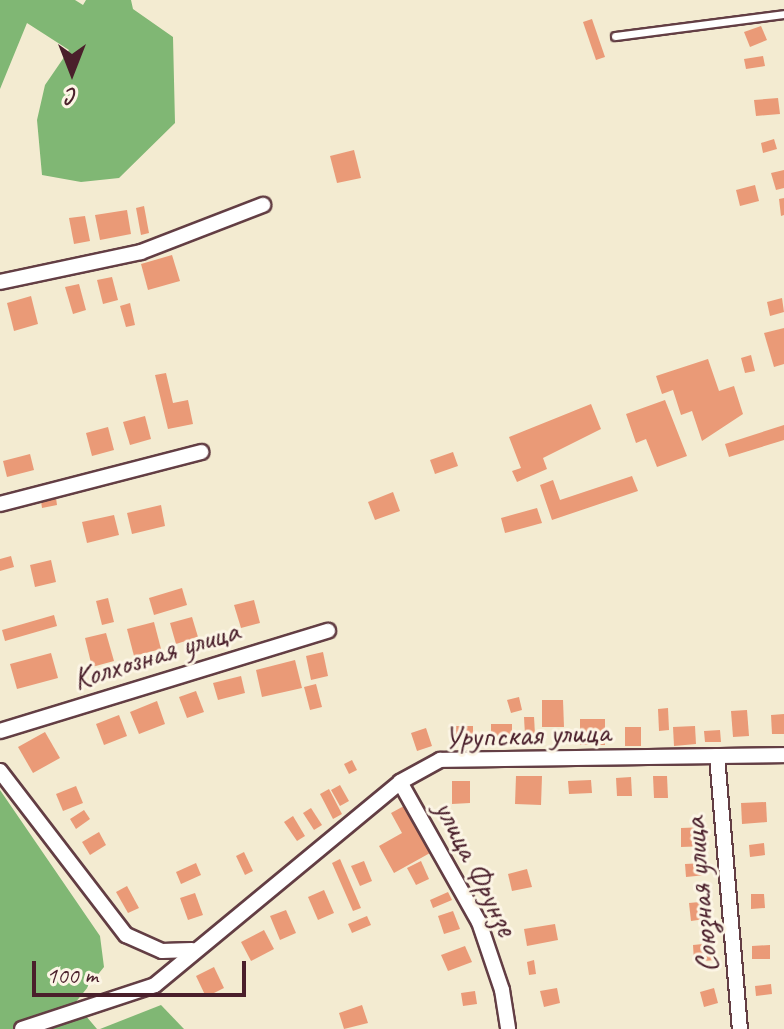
<!DOCTYPE html>
<meta charset="utf-8">
<style>
body{margin:0}
#map{position:relative;width:784px;height:1029px;overflow:hidden;background:#f3ebd1;font-family:Caveat,sans-serif}
div>[style]{position:absolute}
[style*='--x']{left:calc(var(--x)*1px);top:calc(var(--y)*1px);width:calc(var(--w)*1px);rotate:calc(var(--a)*1deg)}
.forest>*{inset:0;background:#80b774}
.building>*{inset:0;background:#ea9a77}
.roads{filter:drop-shadow(2px 0 #633e44) drop-shadow(-2px 0 #633e44) drop-shadow(0 2px #633e44) drop-shadow(0 -2px #633e44)}
.lane>*{height:7px;margin:-3.5px;padding:0 3.5px;transform-origin:3.5px;border-radius:3.5px;background:#fff}
.street>*{height:14px;margin:-7px;padding:0 7px;transform-origin:7px;border-radius:7px;background:#fff}
span{translate:-50% -50%;white-space:nowrap;text-align:center;line-height:1.15;-webkit-text-stroke:6px #fcf5e5;paint-order:stroke}
.street-label{font-size:32px;color:#4a1f2b}
.north{position:absolute;left:32px;top:32px;width:80px;height:80px;-webkit-text-stroke:6px #fcf5e5;paint-order:stroke;rotate:180deg;font-size:22px;font-weight:700;line-height:32px;text-align:center;color:#4a1f2b}
.north::after{content:'';display:block;margin:auto;width:28px;height:36px;background:#4a1f2b;clip-path:polygon(50% 0,100% 100%,50% 72%,0 100%)}
.scale{position:absolute;left:32px;top:961px;width:214px;height:36px;box-sizing:border-box;border:4px solid #4a1f2b;border-top:0;padding-left:10px;font-size:24px;line-height:28px;white-space:nowrap;color:#4a1f2b;-webkit-text-stroke:6px #fcf5e5;paint-order:stroke}
</style>
<div id="map">
<div class="forest">
<div style="clip-path:polygon(0 0,75px 0,83px 5px,86px 0,131px 0,133px 9px,173px 37px,175px 123px,119px 178px,81px 182px,42px 175px,37px 120px,45px 85px,69px 50px,27px 23px,0 89px)"></div>
<div style="clip-path:polygon(0 790px,100px 936px,104px 967px,75px 1003px,97px 1029px,0 1029px)"></div>
<div style="clip-path:polygon(161px 1005px,184px 1029px,100px 1029px)"></div>
</div>
<div class="building">
<div style="clip-path:polygon(592px 19px,605px 57px,596px 60px,583px 22px)"></div>
<div style="clip-path:polygon(761px 26px,767px 40px,750px 47px,744px 32px)"></div>
<div style="clip-path:polygon(763px 56px,765px 66px,746px 69px,744px 59px)"></div>
<div style="clip-path:polygon(778px 98px,780px 114px,756px 116px,754px 100px)"></div>
<div style="clip-path:polygon(774px 139px,777px 149px,763px 153px,761px 143px)"></div>
<div style="clip-path:polygon(354px 150px,361px 178px,337px 183px,330px 156px)"></div>
<div style="clip-path:polygon(784px 170px,784px 188px,776px 190px,771px 173px)"></div>
<div style="clip-path:polygon(755px 185px,759px 201px,740px 206px,736px 190px)"></div>
<div style="clip-path:polygon(784px 198px,784px 215px,781px 216px,779px 199px)"></div>
<div style="clip-path:polygon(144px 206px,149px 233px,141px 235px,136px 208px)"></div>
<div style="clip-path:polygon(127px 210px,131px 234px,100px 240px,95px 215px)"></div>
<div style="clip-path:polygon(85px 216px,90px 241px,74px 244px,69px 218px)"></div>
<div style="clip-path:polygon(172px 255px,180px 281px,148px 290px,141px 264px)"></div>
<div style="clip-path:polygon(112px 277px,118px 300px,103px 304px,97px 280px)"></div>
<div style="clip-path:polygon(79px 284px,86px 310px,73px 314px,65px 287px)"></div>
<div style="clip-path:polygon(31px 296px,38px 324px,14px 331px,7px 303px)"></div>
<div style="clip-path:polygon(782px 298px,784px 312px,770px 316px,767px 302px)"></div>
<div style="clip-path:polygon(130px 303px,135px 325px,126px 327px,120px 306px)"></div>
<div style="clip-path:polygon(784px 328px,784px 364px,774px 367px,764px 333px)"></div>
<div style="clip-path:polygon(751px 355px,755px 371px,745px 373px,741px 358px)"></div>
<div style="clip-path:polygon(708px 359px,719px 391px,734px 386px,743px 414px,702px 441px,692px 411px,681px 415px,673px 390px,662px 394px,656px 376px)"></div>
<div style="clip-path:polygon(166px 373px,173px 403px,188px 400px,193px 424px,168px 429px,155px 375px)"></div>
<div style="clip-path:polygon(665px 400px,687px 456px,657px 467px,646px 439px,636px 443px,626px 414px)"></div>
<div style="clip-path:polygon(591px 404px,601px 429px,543px 458px,547px 469px,517px 482px,512px 471px,521px 468px,509px 437px)"></div>
<div style="clip-path:polygon(145px 416px,151px 439px,130px 445px,123px 422px)"></div>
<div style="clip-path:polygon(784px 425px,784px 440px,729px 457px,725px 444px)"></div>
<div style="clip-path:polygon(108px 427px,114px 450px,92px 456px,86px 433px)"></div>
<div style="clip-path:polygon(453px 452px,458px 466px,435px 474px,430px 460px)"></div>
<div style="clip-path:polygon(30px 454px,34px 470px,7px 477px,3px 461px)"></div>
<div style="clip-path:polygon(632px 476px,638px 491px,552px 520px,540px 485px,553px 480px,560px 500px)"></div>
<div style="clip-path:polygon(393px 492px,400px 511px,375px 520px,368px 502px)"></div>
<div style="clip-path:polygon(56px 498px,57px 505px,42px 508px,41px 501px)"></div>
<div style="clip-path:polygon(161px 505px,165px 526px,132px 534px,127px 513px)"></div>
<div style="clip-path:polygon(537px 508px,542px 523px,505px 533px,501px 518px)"></div>
<div style="clip-path:polygon(114px 515px,119px 535px,87px 543px,82px 522px)"></div>
<div style="clip-path:polygon(11px 556px,14px 567px,0 571px,0 559px)"></div>
<div style="clip-path:polygon(51px 560px,56px 582px,35px 587px,30px 565px)"></div>
<div style="clip-path:polygon(182px 588px,187px 605px,154px 615px,149px 598px)"></div>
<div style="clip-path:polygon(108px 598px,114px 622px,102px 625px,96px 601px)"></div>
<div style="clip-path:polygon(254px 600px,260px 623px,241px 628px,234px 605px)"></div>
<div style="clip-path:polygon(54px 615px,57px 626px,5px 641px,2px 630px)"></div>
<div style="clip-path:polygon(192px 617px,198px 637px,176px 644px,170px 623px)"></div>
<div style="clip-path:polygon(154px 622px,161px 649px,134px 656px,127px 629px)"></div>
<div style="clip-path:polygon(106px 633px,114px 661px,92px 667px,85px 638px)"></div>
<div style="clip-path:polygon(323px 652px,328px 676px,311px 680px,306px 656px)"></div>
<div style="clip-path:polygon(51px 653px,58px 678px,17px 689px,10px 664px)"></div>
<div style="clip-path:polygon(295px 660px,302px 688px,262px 697px,256px 670px)"></div>
<div style="clip-path:polygon(241px 676px,245px 693px,218px 700px,213px 683px)"></div>
<div style="clip-path:polygon(316px 684px,322px 707px,310px 710px,304px 687px)"></div>
<div style="clip-path:polygon(196px 691px,204px 712px,187px 718px,179px 697px)"></div>
<div style="clip-path:polygon(519px 697px,522px 710px,511px 713px,507px 700px)"></div>
<div style="clip-path:polygon(542px 700px,563px 700px,564px 727px,542px 727px)"></div>
<div style="clip-path:polygon(157px 701px,165px 724px,139px 734px,130px 712px)"></div>
<div style="clip-path:polygon(668px 708px,669px 730px,659px 731px,658px 709px)"></div>
<div style="clip-path:polygon(747px 710px,749px 736px,733px 737px,731px 711px)"></div>
<div style="clip-path:polygon(784px 714px,784px 734px,772px 734px,771px 715px)"></div>
<div style="clip-path:polygon(119px 715px,127px 736px,104px 745px,96px 724px)"></div>
<div style="clip-path:polygon(524px 717px,534px 717px,535px 734px,525px 735px)"></div>
<div style="clip-path:polygon(580px 719px,605px 719px,605px 745px,580px 745px)"></div>
<div style="clip-path:polygon(491px 724px,512px 724px,512px 743px,491px 742px)"></div>
<div style="clip-path:polygon(456px 726px,473px 726px,473px 744px,456px 744px)"></div>
<div style="clip-path:polygon(695px 726px,696px 744px,674px 746px,673px 727px)"></div>
<div style="clip-path:polygon(625px 727px,641px 727px,641px 746px,625px 746px)"></div>
<div style="clip-path:polygon(426px 728px,432px 746px,417px 751px,411px 733px)"></div>
<div style="clip-path:polygon(720px 730px,721px 742px,705px 742px,704px 731px)"></div>
<div style="clip-path:polygon(45px 732px,60px 758px,33px 773px,18px 747px)"></div>
<div style="clip-path:polygon(352px 760px,357px 770px,349px 774px,344px 764px)"></div>
<div style="clip-path:polygon(516px 776px,542px 776px,541px 805px,515px 804px)"></div>
<div style="clip-path:polygon(653px 776px,667px 776px,668px 798px,654px 798px)"></div>
<div style="clip-path:polygon(631px 777px,632px 796px,617px 796px,616px 778px)"></div>
<div style="clip-path:polygon(591px 780px,592px 793px,569px 794px,568px 781px)"></div>
<div style="clip-path:polygon(452px 781px,470px 781px,470px 803px,452px 804px)"></div>
<div style="clip-path:polygon(340px 785px,349px 801px,340px 806px,331px 790px)"></div>
<div style="clip-path:polygon(76px 786px,83px 803px,63px 811px,56px 794px)"></div>
<div style="clip-path:polygon(329px 789px,342px 814px,333px 819px,320px 794px)"></div>
<div style="clip-path:polygon(766px 802px,767px 822px,742px 824px,741px 803px)"></div>
<div style="clip-path:polygon(404px 806px,430px 853px,394px 873px,379px 846px,402px 833px,391px 813px)"></div>
<div style="clip-path:polygon(311px 808px,322px 825px,314px 830px,303px 813px)"></div>
<div style="clip-path:polygon(84px 810px,90px 819px,76px 829px,70px 819px)"></div>
<div style="clip-path:polygon(293px 816px,305px 836px,297px 841px,284px 822px)"></div>
<div style="clip-path:polygon(707px 827px,708px 846px,681px 847px,681px 828px)"></div>
<div style="clip-path:polygon(99px 832px,106px 845px,90px 855px,82px 842px)"></div>
<div style="clip-path:polygon(764px 843px,765px 855px,750px 857px,749px 845px)"></div>
<div style="clip-path:polygon(244px 852px,253px 871px,245px 875px,236px 856px)"></div>
<div style="clip-path:polygon(340px 859px,361px 908px,353px 911px,332px 863px)"></div>
<div style="clip-path:polygon(364px 861px,372px 881px,360px 886px,351px 866px)"></div>
<div style="clip-path:polygon(421px 861px,429px 879px,416px 885px,407px 868px)"></div>
<div style="clip-path:polygon(196px 863px,201px 875px,181px 884px,176px 872px)"></div>
<div style="clip-path:polygon(705px 863px,706px 875px,686px 877px,685px 864px)"></div>
<div style="clip-path:polygon(527px 869px,532px 887px,512px 891px,508px 874px)"></div>
<div style="clip-path:polygon(127px 886px,139px 908px,128px 913px,116px 892px)"></div>
<div style="clip-path:polygon(324px 890px,334px 913px,318px 920px,308px 897px)"></div>
<div style="clip-path:polygon(448px 892px,452px 900px,433px 908px,430px 900px)"></div>
<div style="clip-path:polygon(195px 893px,203px 915px,188px 920px,180px 898px)"></div>
<div style="clip-path:polygon(751px 894px,764px 894px,765px 908px,751px 909px)"></div>
<div style="clip-path:polygon(710px 901px,712px 918px,691px 921px,689px 903px)"></div>
<div style="clip-path:polygon(286px 910px,296px 933px,280px 940px,270px 916px)"></div>
<div style="clip-path:polygon(453px 911px,460px 929px,444px 934px,438px 916px)"></div>
<div style="clip-path:polygon(367px 916px,371px 925px,352px 933px,348px 924px)"></div>
<div style="clip-path:polygon(555px 924px,558px 940px,527px 946px,524px 929px)"></div>
<div style="clip-path:polygon(264px 930px,274px 949px,251px 961px,241px 942px)"></div>
<div style="clip-path:polygon(713px 943px,715px 960px,694px 962px,693px 945px)"></div>
<div style="clip-path:polygon(770px 945px,770px 959px,752px 959px,752px 946px)"></div>
<div style="clip-path:polygon(465px 946px,472px 962px,448px 971px,441px 955px)"></div>
<div style="clip-path:polygon(534px 960px,536px 974px,529px 975px,527px 962px)"></div>
<div style="clip-path:polygon(214px 967px,224px 988px,206px 997px,196px 976px)"></div>
<div style="clip-path:polygon(771px 984px,772px 994px,756px 996px,755px 986px)"></div>
<div style="clip-path:polygon(557px 988px,560px 1003px,544px 1007px,540px 991px)"></div>
<div style="clip-path:polygon(714px 988px,718px 1003px,704px 1007px,700px 992px)"></div>
<div style="clip-path:polygon(475px 991px,477px 1004px,463px 1006px,461px 993px)"></div>
<div style="clip-path:polygon(362px 1005px,368px 1023px,344px 1029px,339px 1013px)"></div>
</div>
<div class="roads">
<div class="lane">
<div style="--x:615;--y:36;--w:170;--a:-7.4"></div>
</div>
<div class="street">
<div style="--x:0;--y:282;--w:144;--a:-12"></div>
<div style="--x:141;--y:252;--w:131;--a:-21.1"></div>
<div style="--x:0;--y:504;--w:208;--a:-14.5"></div>
<div style="--x:0;--y:731;--w:343;--a:-17"></div>
<div style="--x:717;--y:756;--w:274;--a:85.2"></div>
<div style="--x:0;--y:771;--w:207;--a:52.5"></div>
<div style="--x:126;--y:935;--w:39;--a:24"></div>
<div style="--x:162;--y:951;--w:30;--a:-2"></div>
<div style="--x:400;--y:782;--w:161;--a:60.6"></div>
<div style="--x:479;--y:922;--w:72;--a:71.3"></div>
<div style="--x:502;--y:990;--w:39;--a:81"></div>
<div style="--x:22;--y:1029;--w:140;--a:-18.3"></div>
<div style="--x:155;--y:985;--w:318;--a:-39.6"></div>
<div style="--x:400;--y:782;--w:46;--a:-28.8"></div>
<div style="--x:440;--y:760;--w:344;--a:-0.8"></div>
</div>
</div>
<div class="street-label">
<span style="left:156px;top:655px;rotate:-17deg">Колхозная улица</span>
<span style="left:527px;top:735px;rotate:-2deg">Урупская улица</span>
<span style="left:476px;top:868px;rotate:63deg">улица Фрунзе</span>
<span style="left:701px;top:895px;rotate:-95deg">Союзная улица</span>
</div>
<div class="north">С</div>
<div class="scale">100 m</div>
</div>
